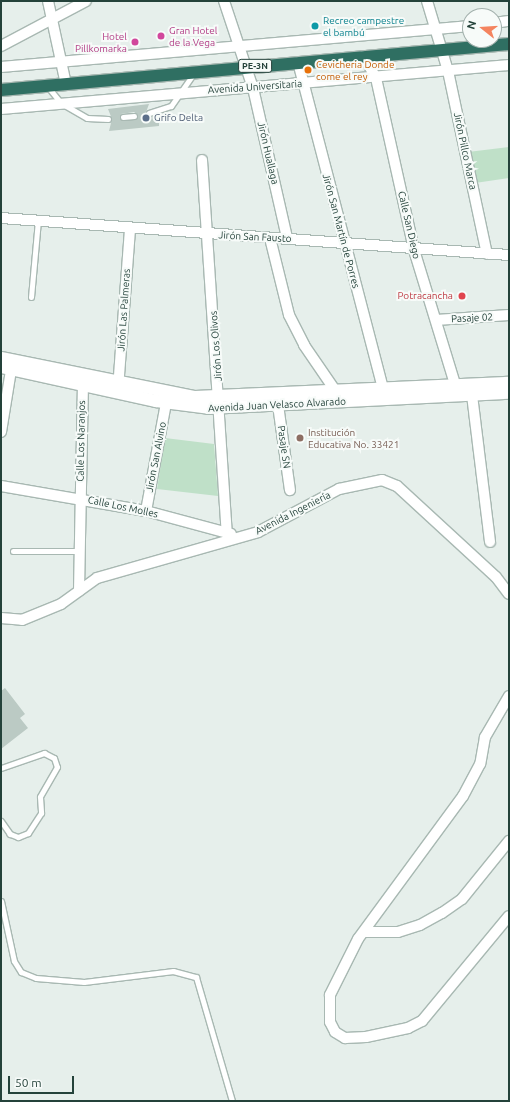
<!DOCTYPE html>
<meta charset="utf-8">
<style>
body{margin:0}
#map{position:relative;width:510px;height:1102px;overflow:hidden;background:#e6efeb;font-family:Ubuntu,sans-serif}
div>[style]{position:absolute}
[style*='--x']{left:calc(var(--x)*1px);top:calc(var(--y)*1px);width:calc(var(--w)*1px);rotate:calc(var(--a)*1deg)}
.green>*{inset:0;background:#bfe0c8}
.building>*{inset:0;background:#bbcac4}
.roads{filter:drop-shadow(1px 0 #a8b8b2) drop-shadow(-1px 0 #a8b8b2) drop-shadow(0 1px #a8b8b2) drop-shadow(0 -1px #a8b8b2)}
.lane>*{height:5px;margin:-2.5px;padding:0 2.5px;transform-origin:2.5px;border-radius:2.5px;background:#fff}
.street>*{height:10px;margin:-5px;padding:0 5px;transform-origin:5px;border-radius:5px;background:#fff}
.secondary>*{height:12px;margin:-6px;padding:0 6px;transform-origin:6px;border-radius:6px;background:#fff}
.highway>*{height:12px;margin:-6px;padding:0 6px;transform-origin:6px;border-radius:6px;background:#2f6f62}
.dots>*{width:11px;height:11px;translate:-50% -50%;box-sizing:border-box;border:2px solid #f7fbf9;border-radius:50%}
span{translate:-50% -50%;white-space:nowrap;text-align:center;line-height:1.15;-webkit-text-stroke:4px #f7fbf9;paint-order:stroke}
.shield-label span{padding:1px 3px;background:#f7fbf9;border:1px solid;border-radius:3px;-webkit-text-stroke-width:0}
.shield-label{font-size:9px;color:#24423a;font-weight:700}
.culture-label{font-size:10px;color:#0d838f}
.left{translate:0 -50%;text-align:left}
.hotel-label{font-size:10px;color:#b23c85}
.right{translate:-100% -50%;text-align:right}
.food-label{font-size:10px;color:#c56008}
.street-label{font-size:10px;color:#24423a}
.service-label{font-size:10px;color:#4e5e75}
.health-label{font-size:10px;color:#be3a42}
.education-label{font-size:10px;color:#785e54}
.frame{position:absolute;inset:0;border:2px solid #24423a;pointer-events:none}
.north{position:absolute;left:462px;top:8px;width:40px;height:40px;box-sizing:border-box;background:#f7fbf9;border:1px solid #a3b1ad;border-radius:50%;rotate:287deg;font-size:11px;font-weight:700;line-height:16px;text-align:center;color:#24423a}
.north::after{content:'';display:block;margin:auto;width:14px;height:18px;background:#f4845f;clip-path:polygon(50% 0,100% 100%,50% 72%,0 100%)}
.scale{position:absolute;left:8px;top:1076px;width:66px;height:18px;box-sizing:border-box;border:2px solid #24423a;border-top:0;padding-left:5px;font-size:12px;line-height:14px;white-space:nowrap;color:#24423a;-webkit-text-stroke:3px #f7fbf9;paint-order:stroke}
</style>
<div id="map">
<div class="green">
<div style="clip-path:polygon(509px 147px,509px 178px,475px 183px,468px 152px)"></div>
<div style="clip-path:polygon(165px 438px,214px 444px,218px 496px,157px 489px)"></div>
</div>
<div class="building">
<div style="clip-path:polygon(evenodd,149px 104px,145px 115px,159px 115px,159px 126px,109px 131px,112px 119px,108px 109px,149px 104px,134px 112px,138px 115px,136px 119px,120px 119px,121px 114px,134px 112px)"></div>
<div style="clip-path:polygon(5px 688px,25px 714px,20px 718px,28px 728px,1px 749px,1px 691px)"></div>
</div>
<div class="roads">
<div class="lane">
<div style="--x:48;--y:87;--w:21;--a:51"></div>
<div style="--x:61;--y:103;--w:30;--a:30"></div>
<div style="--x:87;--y:118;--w:21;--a:3"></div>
<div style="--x:149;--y:113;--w:23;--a:-18"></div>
<div style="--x:171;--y:106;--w:40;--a:-55.1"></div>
<div style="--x:123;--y:117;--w:11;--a:-5"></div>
<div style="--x:31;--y:297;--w:77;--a:-84.8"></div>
<div style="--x:13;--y:551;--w:66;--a:0"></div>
<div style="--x:1;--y:768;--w:46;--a:-19.2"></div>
<div style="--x:44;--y:753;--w:11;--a:27"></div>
<div style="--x:54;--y:758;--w:9;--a:72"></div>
<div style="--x:57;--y:767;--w:34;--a:120"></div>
<div style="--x:40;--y:797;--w:16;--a:86"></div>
<div style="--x:41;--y:813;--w:24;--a:123"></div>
<div style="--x:28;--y:833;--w:11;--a:158"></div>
<div style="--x:18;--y:837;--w:9;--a:-159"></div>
<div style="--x:10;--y:834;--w:16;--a:-125"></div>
<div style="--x:1;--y:901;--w:61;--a:77.8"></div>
<div style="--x:14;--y:961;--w:13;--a:58"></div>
<div style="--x:21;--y:972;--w:16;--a:22"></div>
<div style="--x:36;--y:978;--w:48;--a:4.8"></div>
<div style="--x:84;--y:982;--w:90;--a:-7"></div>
<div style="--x:173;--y:971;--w:24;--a:15"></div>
<div style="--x:196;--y:977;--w:129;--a:73.8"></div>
</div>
<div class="street">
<div style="--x:48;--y:1;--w:85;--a:77.8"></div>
<div style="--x:224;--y:1;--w:92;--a:71.6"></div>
<div style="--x:253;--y:88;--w:154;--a:77.2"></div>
<div style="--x:427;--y:1;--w:73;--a:73.3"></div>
<div style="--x:448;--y:71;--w:187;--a:78"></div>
<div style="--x:494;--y:23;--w:15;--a:-8"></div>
<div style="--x:1;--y:46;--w:96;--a:-27.9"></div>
<div style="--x:363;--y:56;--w:26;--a:59"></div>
<div style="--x:376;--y:78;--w:176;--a:77.5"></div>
<div style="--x:414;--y:250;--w:147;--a:73"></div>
<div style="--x:298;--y:62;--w:344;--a:75.4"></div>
<div style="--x:1;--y:67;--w:471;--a:-5"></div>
<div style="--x:1;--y:109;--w:510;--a:-4.95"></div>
<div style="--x:202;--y:160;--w:373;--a:86.2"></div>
<div style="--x:1;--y:218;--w:509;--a:4.17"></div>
<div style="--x:270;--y:238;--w:79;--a:76.1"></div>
<div style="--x:289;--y:315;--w:34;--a:63"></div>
<div style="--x:304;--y:345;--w:58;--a:55.5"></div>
<div style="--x:436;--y:320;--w:73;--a:-3.9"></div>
<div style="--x:118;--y:389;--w:161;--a:-85.7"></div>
<div style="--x:472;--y:395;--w:148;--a:83"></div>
<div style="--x:278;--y:405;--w:86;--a:82"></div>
<div style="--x:1;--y:432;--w:63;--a:-80.8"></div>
<div style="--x:1;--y:486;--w:147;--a:9.8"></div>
<div style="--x:146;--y:511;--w:88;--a:15.1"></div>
<div style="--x:146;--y:511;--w:110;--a:-79.5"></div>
<div style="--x:79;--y:591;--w:205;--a:-88.9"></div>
<div style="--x:1;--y:618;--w:21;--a:5"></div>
<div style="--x:22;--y:620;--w:42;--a:-22.3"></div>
<div style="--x:61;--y:604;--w:44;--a:-35.8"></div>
<div style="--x:97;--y:578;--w:167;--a:-15.9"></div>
<div style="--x:258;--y:532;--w:92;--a:-28"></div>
<div style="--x:339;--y:489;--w:44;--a:-11.8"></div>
<div style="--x:382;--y:480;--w:16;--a:22"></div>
<div style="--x:397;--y:486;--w:134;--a:42.6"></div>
<div style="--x:496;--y:577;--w:21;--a:53"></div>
<div style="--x:509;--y:696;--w:48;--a:120.3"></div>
<div style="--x:485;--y:737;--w:27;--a:100"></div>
<div style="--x:480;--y:764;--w:36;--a:118"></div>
<div style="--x:463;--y:796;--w:177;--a:126.3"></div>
<div style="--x:358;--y:939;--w:63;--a:116.6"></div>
<div style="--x:330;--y:995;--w:27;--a:90"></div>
<div style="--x:330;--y:1022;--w:11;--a:63"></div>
<div style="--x:335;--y:1032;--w:12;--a:31"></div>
<div style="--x:345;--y:1038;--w:21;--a:-3"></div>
<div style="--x:366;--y:1037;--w:43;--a:-12.1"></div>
<div style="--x:408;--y:1028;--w:16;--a:-27"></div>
<div style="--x:422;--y:1021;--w:136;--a:-50.4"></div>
<div style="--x:364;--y:932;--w:34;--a:0"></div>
<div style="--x:398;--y:932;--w:23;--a:-18"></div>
<div style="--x:420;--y:925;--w:25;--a:-29"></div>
<div style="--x:442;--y:913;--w:24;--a:-35"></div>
<div style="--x:462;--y:899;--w:75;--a:-51"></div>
</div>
<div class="secondary">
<div style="--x:1;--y:358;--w:198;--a:11.4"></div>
<div style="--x:195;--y:397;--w:314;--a:-2.6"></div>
<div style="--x:1;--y:367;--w:159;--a:12.4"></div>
<div style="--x:156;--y:401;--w:53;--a:7.5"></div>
<div style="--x:209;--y:408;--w:300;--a:-2.9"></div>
</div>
<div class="highway">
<div style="--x:1;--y:90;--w:510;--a:-5.17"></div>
</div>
</div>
<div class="dots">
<div style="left:315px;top:26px;background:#0f9aa8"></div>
<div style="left:161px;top:36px;background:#d1479c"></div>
<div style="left:135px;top:42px;background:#d1479c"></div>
<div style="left:308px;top:70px;background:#e8710a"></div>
<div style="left:146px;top:118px;background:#5c6f8a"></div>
<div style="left:462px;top:296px;background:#e0444e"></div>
<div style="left:300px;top:438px;background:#8d6e63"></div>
</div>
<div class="shield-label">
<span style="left:255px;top:66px">PE-3N</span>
</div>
<div class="culture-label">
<span class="left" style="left:323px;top:26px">Recreo campestre<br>el bambú</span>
</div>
<div class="hotel-label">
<span class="left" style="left:169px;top:36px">Gran Hotel<br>de la Vega</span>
<span class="right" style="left:127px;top:42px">Hotel<br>Pillkomarka</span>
</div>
<div class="food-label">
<span class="left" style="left:316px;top:70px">Cevicheria Donde<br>come el rey</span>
</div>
<div class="street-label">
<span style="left:255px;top:87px;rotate:-4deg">Avenida Universitaria</span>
<span style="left:465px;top:151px;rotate:78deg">Jirón Pillco Marca</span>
<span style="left:268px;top:153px;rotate:77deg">Jirón Huallaga</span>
<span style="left:409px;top:225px;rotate:77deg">Calle San Diego</span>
<span style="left:341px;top:231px;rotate:75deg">Jirón San Martín de Porres</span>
<span style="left:255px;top:237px;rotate:3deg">Jirón San Fausto</span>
<span style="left:124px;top:310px;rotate:-86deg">Jirón Las Palmeras</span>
<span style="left:472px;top:318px;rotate:-3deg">Pasaje 02</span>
<span style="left:216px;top:346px;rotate:-94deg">Jirón Los Olivos</span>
<span style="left:277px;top:405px;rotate:-3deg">Avenida Juan Velasco Alvarado</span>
<span style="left:81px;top:441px;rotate:-89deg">Calle Los Naranjos</span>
<span style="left:284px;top:447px;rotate:82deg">Pasaje SN</span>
<span style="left:156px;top:457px;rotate:-79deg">Jirón San Alvino</span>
<span style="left:123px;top:507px;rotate:12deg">Calle Los Molles</span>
<span style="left:293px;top:513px;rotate:-27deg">Avenida Ingeniería</span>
</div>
<div class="service-label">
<span class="left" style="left:154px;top:118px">Grifo Delta</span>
</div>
<div class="health-label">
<span class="right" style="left:453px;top:296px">Potracancha</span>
</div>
<div class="education-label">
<span class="left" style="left:308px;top:438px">Institución<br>Educativa No. 33421</span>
</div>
<div class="frame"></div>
<div class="north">N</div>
<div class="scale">50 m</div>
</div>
